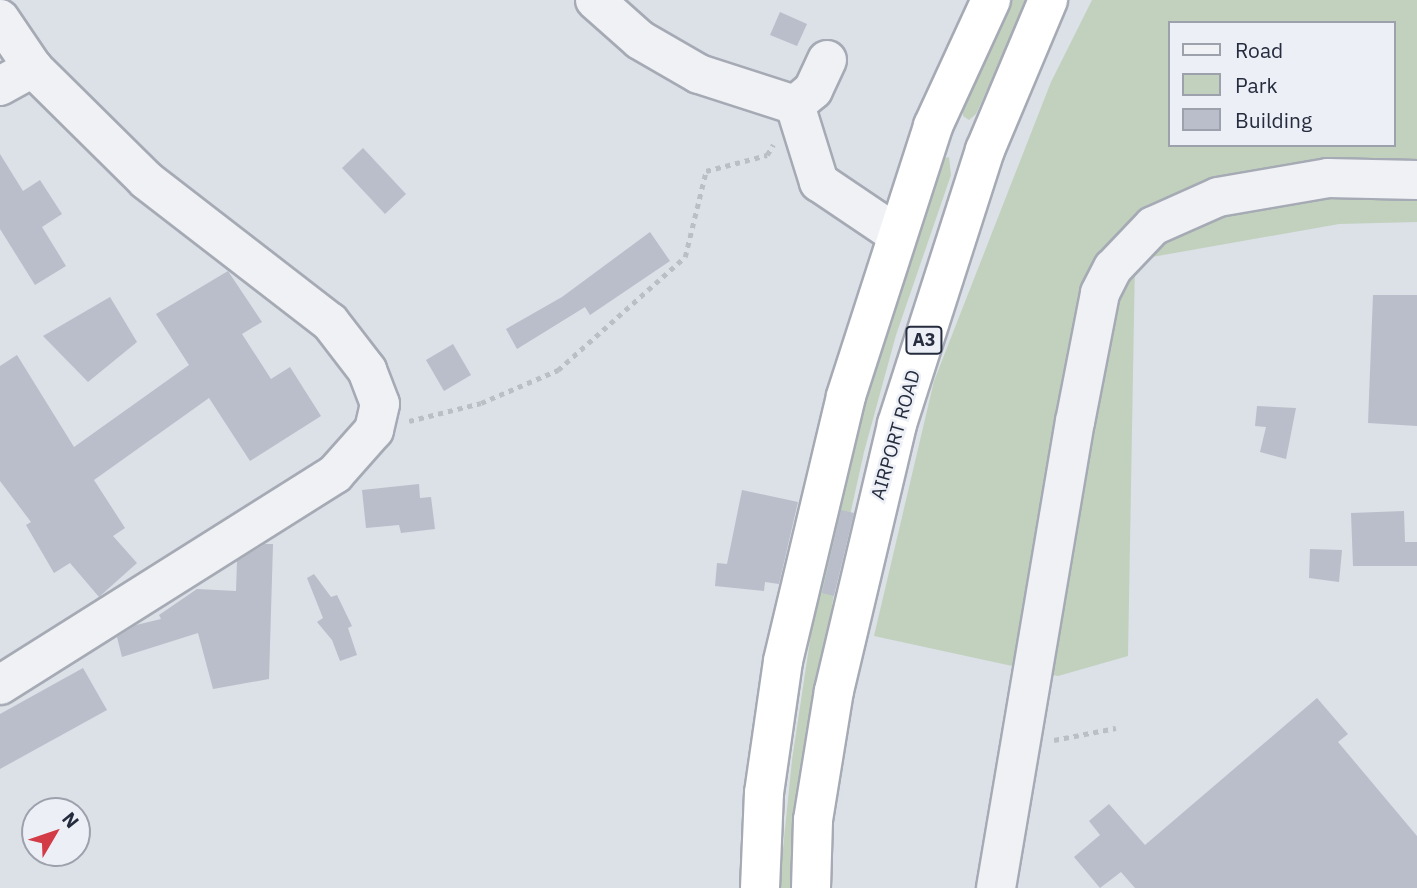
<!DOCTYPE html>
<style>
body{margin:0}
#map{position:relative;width:1417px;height:888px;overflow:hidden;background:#dce0e7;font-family:"IBM Plex Sans",sans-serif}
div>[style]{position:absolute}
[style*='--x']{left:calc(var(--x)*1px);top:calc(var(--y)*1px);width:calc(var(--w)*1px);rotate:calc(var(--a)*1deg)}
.green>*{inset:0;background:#c1d1bd}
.building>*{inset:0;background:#b9beca}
.path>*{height:4.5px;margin-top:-2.25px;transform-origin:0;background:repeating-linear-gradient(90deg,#babec5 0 5px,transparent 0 10px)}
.roads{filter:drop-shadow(2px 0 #a5aab4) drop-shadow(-2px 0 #a5aab4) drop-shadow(0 2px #a5aab4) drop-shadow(0 -2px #a5aab4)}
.minor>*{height:38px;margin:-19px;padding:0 19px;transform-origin:19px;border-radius:19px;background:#eff1f5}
.highway>*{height:38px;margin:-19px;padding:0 19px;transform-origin:19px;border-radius:19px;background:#fff}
span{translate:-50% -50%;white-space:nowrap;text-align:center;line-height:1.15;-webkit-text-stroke:5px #eceff5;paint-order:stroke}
.shield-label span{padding:2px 5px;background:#eceff5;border:2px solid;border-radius:5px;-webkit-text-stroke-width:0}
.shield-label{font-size:18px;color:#252c3e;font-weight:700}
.street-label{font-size:19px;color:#252c3e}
.legend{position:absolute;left:1168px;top:21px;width:228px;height:126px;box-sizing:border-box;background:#eceff5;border:2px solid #9ca1ac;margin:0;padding:9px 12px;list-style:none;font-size:21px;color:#252c3e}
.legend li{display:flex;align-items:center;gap:14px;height:35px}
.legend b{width:35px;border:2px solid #9ca1ac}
.north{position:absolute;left:21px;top:797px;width:70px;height:70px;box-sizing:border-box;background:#eceff5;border:2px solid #9ca1ac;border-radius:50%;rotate:51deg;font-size:19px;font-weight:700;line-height:28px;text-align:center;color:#252c3e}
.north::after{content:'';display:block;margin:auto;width:24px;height:32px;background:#d33b46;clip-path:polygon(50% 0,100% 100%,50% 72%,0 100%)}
</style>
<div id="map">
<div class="green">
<div style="clip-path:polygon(1012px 0,1028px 0,976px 114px,969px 120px,963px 116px,963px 107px)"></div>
<div style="clip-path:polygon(evenodd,1092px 0,1417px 0,1417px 222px,1339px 224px,1135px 260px,1128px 656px,1058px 676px,874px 636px,934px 381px,1051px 82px,1092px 0,1170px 23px,1394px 23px,1394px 145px,1170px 145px,1170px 23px)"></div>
<div style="clip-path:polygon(949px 157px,951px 175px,896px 335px,864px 452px,837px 574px,808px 757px,794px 888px,779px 888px,792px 760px,819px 581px,879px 340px,942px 159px)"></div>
</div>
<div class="building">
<div style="clip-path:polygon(780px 12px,807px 24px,797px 46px,770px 35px)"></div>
<div style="clip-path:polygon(363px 148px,406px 194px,385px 214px,342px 168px)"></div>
<div style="clip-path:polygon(0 154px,23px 191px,40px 180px,62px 214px,42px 227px,66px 266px,35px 285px,0 229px)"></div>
<div style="clip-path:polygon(650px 232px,670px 261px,590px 315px,585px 307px,517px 349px,506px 329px,562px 297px)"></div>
<div style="clip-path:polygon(228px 271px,262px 322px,242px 334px,271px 379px,290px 367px,321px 416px,250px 461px,209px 398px,94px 480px,125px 528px,113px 536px,137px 563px,99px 597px,70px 563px,54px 573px,26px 525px,31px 522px,0 481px,0 366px,17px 355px,74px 447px,189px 365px,156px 314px)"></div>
<div style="clip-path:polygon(1373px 295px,1417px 295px,1417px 426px,1368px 423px)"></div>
<div style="clip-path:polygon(110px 297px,137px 342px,88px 382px,43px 336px)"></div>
<div style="clip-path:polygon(453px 344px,471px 375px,444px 391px,426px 360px)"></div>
<div style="clip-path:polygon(1257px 406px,1296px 408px,1286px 459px,1260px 452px,1266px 427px,1255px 426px)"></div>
<div style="clip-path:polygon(419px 484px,420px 498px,431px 497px,435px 529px,401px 533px,399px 525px,366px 528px,362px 490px)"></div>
<div style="clip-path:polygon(742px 490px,798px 502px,779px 584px,765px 582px,764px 591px,715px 586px,717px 563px,727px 564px)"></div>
<div style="clip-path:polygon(841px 510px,854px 513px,834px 596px,822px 593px)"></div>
<div style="clip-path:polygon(1404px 511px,1405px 542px,1417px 542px,1417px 566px,1353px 566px,1351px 513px)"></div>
<div style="clip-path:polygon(265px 544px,273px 544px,269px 679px,213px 689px,198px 633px,122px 657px,117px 637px,136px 625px,161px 619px,159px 615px,197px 589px,236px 591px,237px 561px)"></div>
<div style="clip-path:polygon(1310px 549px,1342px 550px,1339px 582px,1309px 578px)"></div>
<div style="clip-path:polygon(314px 574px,331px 597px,337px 595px,352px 626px,348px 628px,357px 655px,340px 661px,332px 640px,317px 622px,323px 618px,307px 578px)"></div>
<div style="clip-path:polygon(83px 668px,107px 710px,0 769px,0 714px)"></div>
<div style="clip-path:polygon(1317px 698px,1348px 734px,1338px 742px,1417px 836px,1417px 888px,1135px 888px,1121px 872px,1100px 888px,1074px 857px,1100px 835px,1089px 821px,1109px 804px,1145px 845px)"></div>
</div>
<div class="path">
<div style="--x:409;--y:421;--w:74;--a:-14"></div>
<div style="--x:481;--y:403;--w:84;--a:-23.2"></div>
<div style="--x:558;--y:370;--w:170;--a:-41.7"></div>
<div style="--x:685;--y:257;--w:89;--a:-76.3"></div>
<div style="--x:706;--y:171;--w:63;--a:-14.7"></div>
<div style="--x:767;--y:155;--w:12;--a:-59"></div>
<div style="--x:1054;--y:740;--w:63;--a:-11"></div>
</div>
<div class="roads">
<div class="minor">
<div style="--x:595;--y:0;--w:60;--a:41.6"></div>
<div style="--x:640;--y:40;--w:68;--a:30"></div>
<div style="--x:699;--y:74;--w:101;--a:17.9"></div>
<div style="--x:0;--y:19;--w:59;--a:56"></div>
<div style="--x:33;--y:68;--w:159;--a:44.7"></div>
<div style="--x:146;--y:180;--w:232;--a:37.7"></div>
<div style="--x:330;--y:322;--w:61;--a:52.4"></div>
<div style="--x:367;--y:370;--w:36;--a:69"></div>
<div style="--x:380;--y:404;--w:27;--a:103"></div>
<div style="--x:374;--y:430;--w:59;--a:131.6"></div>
<div style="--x:335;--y:474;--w:396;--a:147.8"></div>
<div style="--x:827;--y:60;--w:33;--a:115"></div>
<div style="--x:813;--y:90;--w:23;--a:140"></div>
<div style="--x:795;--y:105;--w:81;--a:72.7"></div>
<div style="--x:819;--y:182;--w:93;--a:34"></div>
<div style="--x:0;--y:86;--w:38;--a:-29"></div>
<div style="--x:996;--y:888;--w:473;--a:-80.4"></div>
<div style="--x:1075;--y:422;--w:131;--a:-79"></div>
<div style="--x:1100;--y:293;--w:28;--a:-63"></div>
<div style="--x:1113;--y:268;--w:58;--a:-46.4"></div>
<div style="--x:1153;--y:226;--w:71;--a:-24"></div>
<div style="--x:1218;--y:197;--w:112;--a:-9.8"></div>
<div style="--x:1328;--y:178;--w:89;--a:1.3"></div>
</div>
<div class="highway">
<div style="--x:760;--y:888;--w:95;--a:-87.6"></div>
<div style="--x:764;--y:793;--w:133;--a:-81.8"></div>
<div style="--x:783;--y:661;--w:272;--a:-76.6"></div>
<div style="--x:846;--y:396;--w:284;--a:-72.1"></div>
<div style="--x:933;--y:126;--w:139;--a:-65.3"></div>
<div style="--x:811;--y:888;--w:68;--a:-88.3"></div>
<div style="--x:813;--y:820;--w:131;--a:-80.8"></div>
<div style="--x:834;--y:691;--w:274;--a:-76.7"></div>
<div style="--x:897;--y:424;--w:288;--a:-72.2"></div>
<div style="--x:985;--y:150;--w:163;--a:-67.2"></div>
</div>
</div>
<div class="shield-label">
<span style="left:924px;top:340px">A3</span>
</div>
<div class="street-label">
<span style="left:896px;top:435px;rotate:-74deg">AIRPORT ROAD</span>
</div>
<ul class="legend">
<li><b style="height:9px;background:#eff1f5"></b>Road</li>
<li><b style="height:19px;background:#c1d1bd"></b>Park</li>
<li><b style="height:19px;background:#b9beca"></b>Building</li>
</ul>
<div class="north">N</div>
</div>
